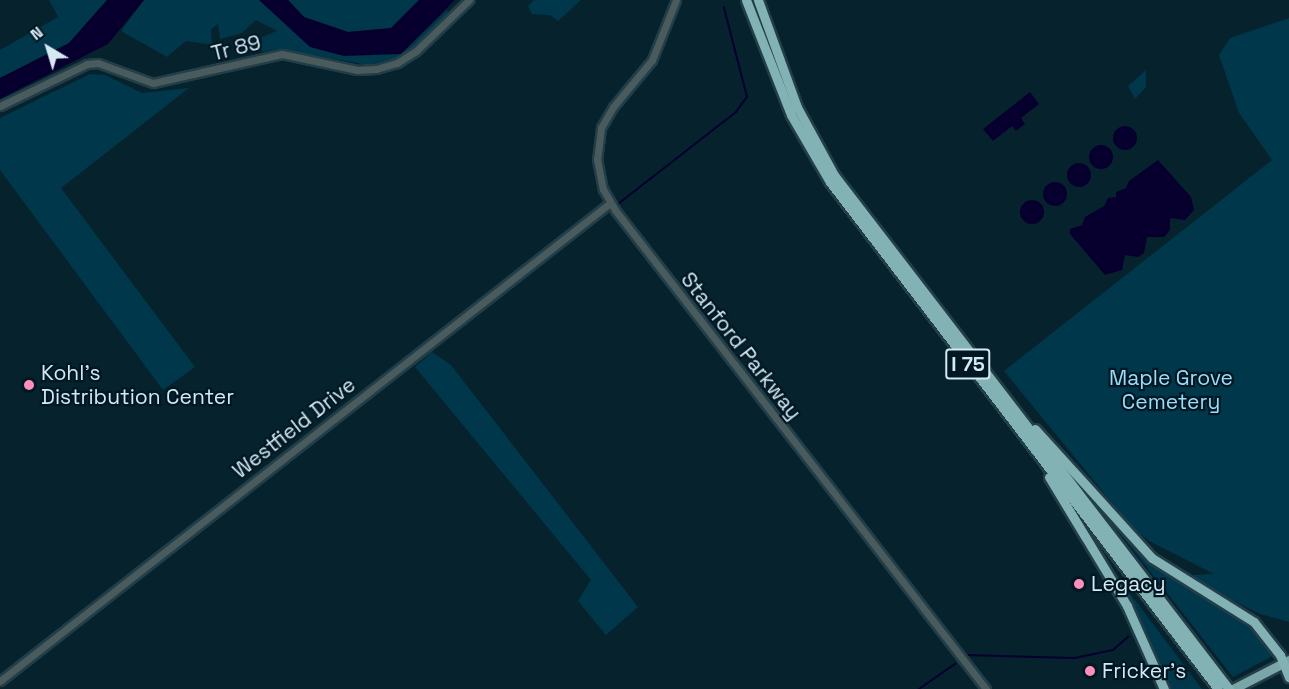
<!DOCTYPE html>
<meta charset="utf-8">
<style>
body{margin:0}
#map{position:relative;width:1289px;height:689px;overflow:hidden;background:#05222d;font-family:"Space Grotesk",sans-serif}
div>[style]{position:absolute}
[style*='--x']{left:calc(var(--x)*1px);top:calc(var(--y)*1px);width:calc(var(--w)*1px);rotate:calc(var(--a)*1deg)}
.green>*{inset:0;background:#00374a}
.water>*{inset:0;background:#07002e}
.round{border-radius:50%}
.stream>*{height:1.5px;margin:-0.75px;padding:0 0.75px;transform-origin:0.75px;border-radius:0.75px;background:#07002e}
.roads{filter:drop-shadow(2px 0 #223e49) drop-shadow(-2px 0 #223e49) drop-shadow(0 2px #223e49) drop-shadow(0 -2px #223e49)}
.tertiary>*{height:7px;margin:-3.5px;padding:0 3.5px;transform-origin:3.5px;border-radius:3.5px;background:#495b5d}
.trunk>*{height:9px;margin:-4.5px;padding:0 4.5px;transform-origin:4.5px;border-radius:4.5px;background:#7ba6a8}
.motorway>*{height:9px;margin:-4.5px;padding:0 4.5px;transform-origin:4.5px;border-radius:4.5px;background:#83b2b5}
.dots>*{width:16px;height:16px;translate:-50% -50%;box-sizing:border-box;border:3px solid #001823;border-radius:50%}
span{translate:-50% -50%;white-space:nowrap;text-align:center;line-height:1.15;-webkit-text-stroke:4.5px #001823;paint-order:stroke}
.shield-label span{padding:2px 4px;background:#001823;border:2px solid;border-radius:4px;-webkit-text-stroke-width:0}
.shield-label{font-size:20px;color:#d5e9f3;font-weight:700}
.street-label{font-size:21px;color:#d5e9f3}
.poi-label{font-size:21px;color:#d5e9f3}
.left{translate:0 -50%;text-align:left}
.park-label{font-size:21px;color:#9ddbf7}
.north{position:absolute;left:18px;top:18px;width:60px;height:60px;-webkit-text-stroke:4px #001823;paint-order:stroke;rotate:322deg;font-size:16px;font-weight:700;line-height:24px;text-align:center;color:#d5e9f3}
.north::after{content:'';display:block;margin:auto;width:21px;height:27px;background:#d5e9f3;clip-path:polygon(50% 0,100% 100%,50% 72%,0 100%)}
</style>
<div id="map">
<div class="green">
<div style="clip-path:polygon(49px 0,107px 0,69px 43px,0 78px,0 50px,58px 17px)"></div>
<div style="clip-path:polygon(144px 0,260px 0,401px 54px,447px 10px,449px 16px,399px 58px,368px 65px,279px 49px,262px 52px,262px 37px,277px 31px,256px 20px,242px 33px,220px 39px,218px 24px,211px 29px,212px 45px,186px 41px,167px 57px,121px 31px)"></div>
<div style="clip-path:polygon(288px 0,419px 0,391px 28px,348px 32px,304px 17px)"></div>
<div style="clip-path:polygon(534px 0,581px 0,558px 21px,550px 15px,532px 14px,528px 6px)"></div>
<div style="clip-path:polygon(1289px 18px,1289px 622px,1260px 614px,1230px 599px,1191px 575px,1214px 574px,1149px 541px,1131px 526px,1004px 371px,1272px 160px,1239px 113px,1219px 55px,1230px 38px)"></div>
<div style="clip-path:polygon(1146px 70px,1146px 87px,1135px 99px,1128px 86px)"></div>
<div style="clip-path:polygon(90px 74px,105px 75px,142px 93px,189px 88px,61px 188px,195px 367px,163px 390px,0 170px,0 118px)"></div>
<div style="clip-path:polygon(432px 352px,451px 365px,638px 607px,606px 635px,578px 601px,591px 580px,415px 367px)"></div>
<div style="clip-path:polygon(1120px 533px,1151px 560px,1256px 629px,1273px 653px,1271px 657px,1233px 677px)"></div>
<div style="clip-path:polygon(1107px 563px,1202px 689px,1168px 689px)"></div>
</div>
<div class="water">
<div style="clip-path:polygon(107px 0,144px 0,108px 44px,0 99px,0 78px,69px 43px)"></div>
<div style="clip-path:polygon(259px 0,288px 0,304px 17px,348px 32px,391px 28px,419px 0,455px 0,401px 54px,344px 56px,310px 47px)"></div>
<div style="clip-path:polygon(1030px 92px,1039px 104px,1021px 118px,1025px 124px,1016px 131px,1012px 126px,993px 141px,983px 129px)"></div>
<div class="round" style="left:1113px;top:126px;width:24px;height:24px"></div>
<div class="round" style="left:1089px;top:145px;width:24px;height:24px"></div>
<div style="clip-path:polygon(1158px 160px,1191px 197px,1194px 210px,1185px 220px,1170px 218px,1170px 230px,1164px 237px,1147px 237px,1144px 253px,1138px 257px,1125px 255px,1122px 270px,1105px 275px,1070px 234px,1070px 229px,1082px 225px,1085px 217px,1104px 206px,1108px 198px,1116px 197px,1116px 192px,1126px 188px,1129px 181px)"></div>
<div class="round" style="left:1067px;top:163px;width:24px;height:24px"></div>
<div class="round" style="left:1043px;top:182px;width:24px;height:24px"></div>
<div class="round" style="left:1020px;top:200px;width:24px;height:24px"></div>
</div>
<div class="stream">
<div style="--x:618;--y:204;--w:150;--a:-37.9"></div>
<div style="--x:736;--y:112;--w:19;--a:-54"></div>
<div style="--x:747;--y:97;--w:92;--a:-104.5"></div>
<div style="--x:967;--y:655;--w:108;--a:1.6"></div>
<div style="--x:1075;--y:658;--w:39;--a:-12"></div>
<div style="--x:1113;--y:650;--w:20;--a:-41"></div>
<div style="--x:919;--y:689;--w:44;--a:-34.8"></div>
</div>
<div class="roads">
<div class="tertiary">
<div style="--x:676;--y:0;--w:65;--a:111.8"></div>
<div style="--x:652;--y:60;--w:61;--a:129.7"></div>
<div style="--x:613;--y:107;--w:24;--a:120"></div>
<div style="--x:601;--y:128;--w:31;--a:97"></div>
<div style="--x:597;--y:159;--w:31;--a:79"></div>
<div style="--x:603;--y:189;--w:24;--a:60"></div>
<div style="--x:615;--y:210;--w:606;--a:52.24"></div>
<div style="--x:0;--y:106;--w:97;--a:-25.8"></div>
<div style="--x:87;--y:64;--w:11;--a:-5"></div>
<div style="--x:98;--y:63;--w:59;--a:20"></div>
<div style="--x:153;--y:83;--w:132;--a:-12.7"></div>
<div style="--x:282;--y:54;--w:77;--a:12"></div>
<div style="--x:357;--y:70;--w:19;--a:-3"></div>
<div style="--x:376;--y:69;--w:22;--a:-16"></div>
<div style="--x:397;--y:63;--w:22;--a:-32"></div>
<div style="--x:416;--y:51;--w:74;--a:-43.9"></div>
<div style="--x:0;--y:681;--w:775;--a:-38.08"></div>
</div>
<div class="trunk">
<div style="--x:1233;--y:689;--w:63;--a:-27.4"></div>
</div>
<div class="motorway">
<div style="--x:746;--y:0;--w:123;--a:68.6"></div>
<div style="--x:791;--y:115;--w:78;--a:59.8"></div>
<div style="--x:830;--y:182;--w:638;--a:52.57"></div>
<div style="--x:758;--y:0;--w:114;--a:70"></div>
<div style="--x:797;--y:107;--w:77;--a:61.4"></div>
<div style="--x:834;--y:175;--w:648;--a:52.46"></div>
<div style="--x:1035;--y:429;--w:174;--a:47.8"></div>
<div style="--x:1152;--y:558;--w:120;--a:32.1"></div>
<div style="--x:1254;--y:622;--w:42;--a:51.8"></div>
<div style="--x:1280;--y:655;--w:24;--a:68"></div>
<div style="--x:1049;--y:477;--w:151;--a:58.8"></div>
<div style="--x:1127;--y:606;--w:91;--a:66"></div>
</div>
</div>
<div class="dots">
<div style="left:29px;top:385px;background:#ff8eba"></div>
<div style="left:1079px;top:584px;background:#ff8eba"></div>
<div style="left:1090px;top:671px;background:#ff8eba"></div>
</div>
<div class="shield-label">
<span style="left:968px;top:364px">I 75</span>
</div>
<div class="street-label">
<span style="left:236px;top:48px;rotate:-14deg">Tr 89</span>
<span style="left:741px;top:346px;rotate:52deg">Stanford Parkway</span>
<span style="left:294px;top:428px;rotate:-38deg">Westfield Drive</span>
</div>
<div class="poi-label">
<span class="left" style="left:41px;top:385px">Kohl’s<br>Distribution Center</span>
<span class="left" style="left:1091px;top:584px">Legacy</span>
<span class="left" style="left:1102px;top:671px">Fricker's</span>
</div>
<div class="park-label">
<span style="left:1171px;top:390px">Maple Grove<br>Cemetery</span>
</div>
<div class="north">N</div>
</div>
